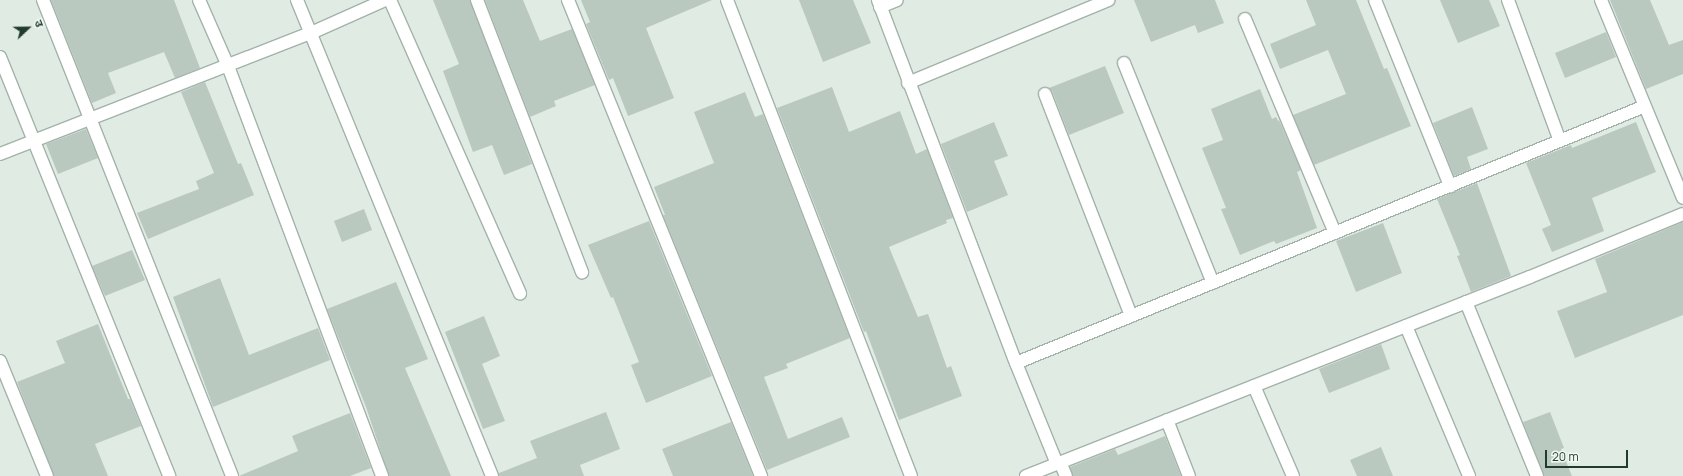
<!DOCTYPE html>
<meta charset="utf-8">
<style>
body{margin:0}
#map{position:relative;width:1683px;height:476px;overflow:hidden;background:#e0ebe4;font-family:Manrope,"Noto Sans Devanagari",sans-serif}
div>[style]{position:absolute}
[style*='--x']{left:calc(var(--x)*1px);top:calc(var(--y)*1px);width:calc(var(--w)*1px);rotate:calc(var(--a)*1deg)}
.building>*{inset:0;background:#b9c9bf}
.roads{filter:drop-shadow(1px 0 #a3b3aa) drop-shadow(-1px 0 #a3b3aa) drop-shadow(0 1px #a3b3aa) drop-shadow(0 -1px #a3b3aa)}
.street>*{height:12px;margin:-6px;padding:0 6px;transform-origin:6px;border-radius:6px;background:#fff}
span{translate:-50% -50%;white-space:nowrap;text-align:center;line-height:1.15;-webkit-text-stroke:3px #f1f8f3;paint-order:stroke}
.north{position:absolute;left:8px;top:8px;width:40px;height:40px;-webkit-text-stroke:3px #f1f8f3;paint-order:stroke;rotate:68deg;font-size:11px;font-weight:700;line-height:16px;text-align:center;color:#213c2f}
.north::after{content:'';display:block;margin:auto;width:14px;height:18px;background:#213c2f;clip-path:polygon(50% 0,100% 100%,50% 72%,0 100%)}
.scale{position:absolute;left:1545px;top:450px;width:83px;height:18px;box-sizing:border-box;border:2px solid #213c2f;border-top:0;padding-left:5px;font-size:12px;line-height:14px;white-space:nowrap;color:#213c2f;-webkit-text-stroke:3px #f1f8f3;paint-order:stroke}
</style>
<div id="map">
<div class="building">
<div style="clip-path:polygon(51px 0,174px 0,200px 68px,175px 78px,164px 52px,108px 73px,116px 93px,92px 103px)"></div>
<div style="clip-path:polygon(433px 0,470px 0,532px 164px,504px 175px,492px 145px,473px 152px,443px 71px,459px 64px)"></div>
<div style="clip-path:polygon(485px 0,523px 0,540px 41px,572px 29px,595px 85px,554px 101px,556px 106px,530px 117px)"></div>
<div style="clip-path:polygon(581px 0,712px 0,646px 28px,674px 98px,628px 116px,613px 78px,609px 80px,586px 24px,590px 22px)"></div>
<div style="clip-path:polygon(799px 0,853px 0,871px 43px,823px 62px)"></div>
<div style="clip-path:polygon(1134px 0,1215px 0,1224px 23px,1198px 33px,1195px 25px,1151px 42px)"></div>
<div style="clip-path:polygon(1306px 0,1356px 0,1384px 69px,1387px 68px,1411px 126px,1314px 165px,1293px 115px,1346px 94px,1328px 50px,1280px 69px,1270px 44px,1316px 25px)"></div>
<div style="clip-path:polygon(1440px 0,1489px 0,1500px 26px,1458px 43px)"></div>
<div style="clip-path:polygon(1610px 0,1650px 0,1669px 45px,1683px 40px,1683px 74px,1646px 89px)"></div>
<div style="clip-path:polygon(1606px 32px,1616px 57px,1565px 78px,1555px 53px)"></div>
<div style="clip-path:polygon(1105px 66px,1124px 113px,1069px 135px,1052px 91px,1049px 88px)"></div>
<div style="clip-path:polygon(205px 82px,238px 164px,241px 163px,254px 195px,148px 239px,137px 213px,199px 189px,196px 181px,214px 173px,181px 92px)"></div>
<div style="clip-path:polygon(832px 87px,849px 132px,900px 111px,916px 154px,927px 149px,953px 218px,946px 220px,947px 223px,889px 247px,918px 317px,928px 314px,947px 368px,951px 366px,962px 396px,899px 420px,866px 331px,864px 332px,777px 108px)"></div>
<div style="clip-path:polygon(1260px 89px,1272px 119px,1276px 117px,1278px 121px,1279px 120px,1301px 170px,1297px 172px,1317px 228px,1276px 244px,1274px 241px,1240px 255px,1221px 209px,1226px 208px,1202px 148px,1223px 140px,1211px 109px)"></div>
<div style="clip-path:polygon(745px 92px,755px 117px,763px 114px,850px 338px,786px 364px,788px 368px,764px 377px,788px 439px,842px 417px,850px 437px,767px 470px,663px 215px,665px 215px,654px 187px,714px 163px,694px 112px)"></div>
<div style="clip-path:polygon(1472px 107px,1488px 149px,1467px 157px,1471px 169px,1454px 176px,1433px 123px)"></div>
<div style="clip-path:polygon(994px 122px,1008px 156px,994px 161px,1008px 195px,967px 212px,941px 144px)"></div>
<div style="clip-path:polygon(1636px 122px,1656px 172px,1592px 198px,1604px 231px,1552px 252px,1542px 229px,1551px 225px,1526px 163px,1571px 145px,1572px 148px)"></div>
<div style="clip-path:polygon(86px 129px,98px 158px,58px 174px,46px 144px)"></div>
<div style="clip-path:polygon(1477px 183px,1511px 276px,1471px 292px,1457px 256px,1460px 255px,1437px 199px)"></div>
<div style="clip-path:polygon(364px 209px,372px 230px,342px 242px,334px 221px)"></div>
<div style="clip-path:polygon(649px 221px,712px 376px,646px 403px,631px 365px,639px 362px,613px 297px,611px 298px,588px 245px)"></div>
<div style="clip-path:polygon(1683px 222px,1683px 315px,1575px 358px,1557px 311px,1607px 292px,1595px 259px)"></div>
<div style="clip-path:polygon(1383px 223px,1402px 273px,1356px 292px,1336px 241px)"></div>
<div style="clip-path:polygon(132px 250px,145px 280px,105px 296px,92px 266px)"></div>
<div style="clip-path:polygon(220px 278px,249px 355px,318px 328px,330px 360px,213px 407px,173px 297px)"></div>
<div style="clip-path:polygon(396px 282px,428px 359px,405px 368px,451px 476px,389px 476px,366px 407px,327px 309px)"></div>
<div style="clip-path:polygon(484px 316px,500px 356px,482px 364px,505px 421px,483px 429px,445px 332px)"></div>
<div style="clip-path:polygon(98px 324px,128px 399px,130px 399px,141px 426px,95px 444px,108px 476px,54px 476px,17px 382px,65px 363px,56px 341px)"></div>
<div style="clip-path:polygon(1381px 344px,1390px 369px,1329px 393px,1319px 369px)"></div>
<div style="clip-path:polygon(606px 412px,620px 449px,580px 465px,584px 476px,499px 476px,499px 473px,537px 458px,530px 441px)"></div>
<div style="clip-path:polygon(1550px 412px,1564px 448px,1561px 449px,1572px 476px,1544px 476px,1523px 422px)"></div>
<div style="clip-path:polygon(350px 413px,371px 468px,350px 476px,239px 476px,298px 451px,292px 436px)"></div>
<div style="clip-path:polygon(731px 422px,753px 476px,673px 476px,662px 449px)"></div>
<div style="clip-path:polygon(1165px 436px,1181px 476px,1073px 476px,1070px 467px,1115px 449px,1118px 455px)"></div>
<div style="clip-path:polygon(1381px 447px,1393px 476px,1357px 476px,1350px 460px)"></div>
</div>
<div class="roads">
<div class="street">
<div style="--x:43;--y:0;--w:512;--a:68.34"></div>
<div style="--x:199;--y:0;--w:72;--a:66.3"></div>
<div style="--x:228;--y:66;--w:438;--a:69.4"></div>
<div style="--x:297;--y:0;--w:514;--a:67.72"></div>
<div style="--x:390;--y:0;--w:321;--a:66.1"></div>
<div style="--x:477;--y:0;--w:292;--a:68.9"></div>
<div style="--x:568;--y:0;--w:514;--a:67.93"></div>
<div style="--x:727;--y:0;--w:510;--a:68.87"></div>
<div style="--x:878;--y:0;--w:388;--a:69.2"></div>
<div style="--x:1016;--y:363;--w:109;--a:67.9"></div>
<div style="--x:1375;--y:0;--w:201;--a:68"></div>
<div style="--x:1508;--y:0;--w:150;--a:69.8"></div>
<div style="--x:1601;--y:0;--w:214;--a:67.5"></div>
<div style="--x:880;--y:7;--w:18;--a:-22"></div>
<div style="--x:1245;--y:19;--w:232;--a:67.2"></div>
<div style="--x:0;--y:57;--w:452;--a:68"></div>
<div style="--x:1124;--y:63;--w:237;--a:68"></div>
<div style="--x:908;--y:83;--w:217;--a:-22.5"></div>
<div style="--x:1045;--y:94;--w:238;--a:68.8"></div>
<div style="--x:0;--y:154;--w:334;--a:-21.3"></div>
<div style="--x:311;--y:33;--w:81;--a:-24"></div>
<div style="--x:1466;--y:302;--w:188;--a:67.8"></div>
<div style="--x:1406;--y:326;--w:163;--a:67.2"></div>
<div style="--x:0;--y:361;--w:124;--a:67.8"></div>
<div style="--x:1016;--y:363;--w:679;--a:-22.22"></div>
<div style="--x:1254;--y:386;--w:98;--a:66.6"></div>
<div style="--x:1167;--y:420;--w:60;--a:68.6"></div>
<div style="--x:1060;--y:462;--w:15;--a:67"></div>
<div style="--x:1026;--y:476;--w:542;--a:-21.55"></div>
<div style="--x:1530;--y:277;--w:165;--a:-22.4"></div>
</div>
</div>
<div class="north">उ</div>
<div class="scale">20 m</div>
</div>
